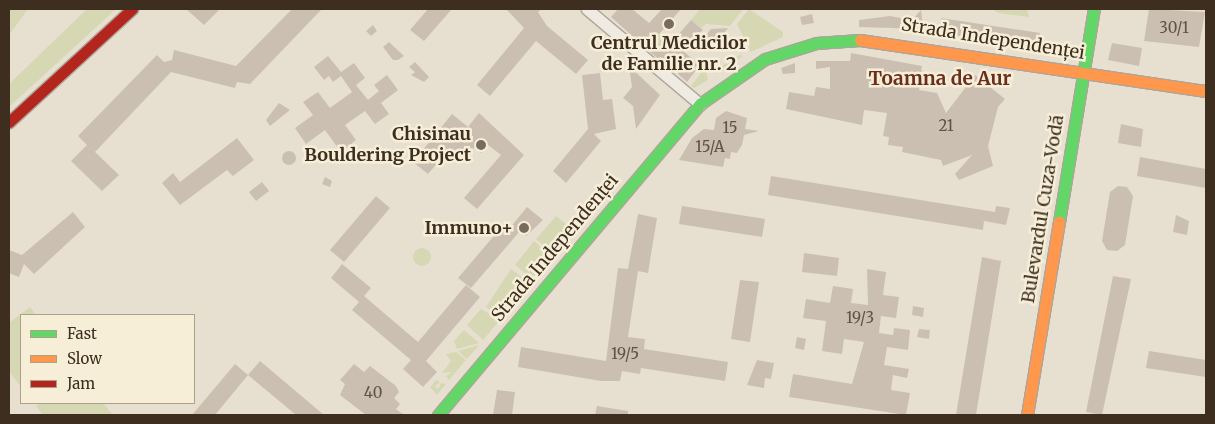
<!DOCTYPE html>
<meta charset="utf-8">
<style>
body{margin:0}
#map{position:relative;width:1215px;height:424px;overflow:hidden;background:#e7e0d1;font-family:Merriweather,serif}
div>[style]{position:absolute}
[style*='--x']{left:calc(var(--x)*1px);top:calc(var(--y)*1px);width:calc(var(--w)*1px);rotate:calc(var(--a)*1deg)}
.green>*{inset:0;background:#d6d7b3}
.round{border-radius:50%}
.building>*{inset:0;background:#cbbfb2}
.roads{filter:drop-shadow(1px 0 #ada599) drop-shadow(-1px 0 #ada599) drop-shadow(0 1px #ada599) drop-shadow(0 -1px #ada599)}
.street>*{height:11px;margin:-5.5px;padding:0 5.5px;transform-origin:5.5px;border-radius:5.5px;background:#efebe3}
.fast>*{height:11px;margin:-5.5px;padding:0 5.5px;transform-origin:5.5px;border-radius:5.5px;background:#63d668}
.slow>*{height:11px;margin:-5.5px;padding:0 5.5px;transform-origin:5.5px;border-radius:5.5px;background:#ff974d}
.jam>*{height:11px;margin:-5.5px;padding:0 5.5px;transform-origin:5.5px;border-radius:5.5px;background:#b3261e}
.dots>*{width:14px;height:14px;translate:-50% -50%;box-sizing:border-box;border:2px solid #f7eed8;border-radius:50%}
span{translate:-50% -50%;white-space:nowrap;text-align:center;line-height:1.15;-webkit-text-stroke:5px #f7eed8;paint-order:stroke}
.number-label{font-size:15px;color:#605244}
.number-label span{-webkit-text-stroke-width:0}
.street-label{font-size:18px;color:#3d2e20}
.poi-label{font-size:18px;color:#3d2e20;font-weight:700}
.right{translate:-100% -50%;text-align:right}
.neighbourhood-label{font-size:19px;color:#6b2e1e;font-weight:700}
.frame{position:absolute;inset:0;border:10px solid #3d2e20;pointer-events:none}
.legend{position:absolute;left:20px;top:314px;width:175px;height:90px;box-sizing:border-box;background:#f7eed8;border:1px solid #ada18e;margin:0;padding:6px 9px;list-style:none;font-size:15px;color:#3d2e20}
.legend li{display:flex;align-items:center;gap:10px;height:25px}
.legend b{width:25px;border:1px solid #ada18e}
</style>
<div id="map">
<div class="green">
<div style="clip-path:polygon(9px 9px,28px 9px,9px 35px)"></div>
<div style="clip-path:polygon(87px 9px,116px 9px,9px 107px,9px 84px)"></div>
<div style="clip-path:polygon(700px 9px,743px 9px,730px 26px,706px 24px,701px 28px,691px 20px)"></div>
<div style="clip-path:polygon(749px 9px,783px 32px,783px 37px,751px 52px,737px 24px)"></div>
<div style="clip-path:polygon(992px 9px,1027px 9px,1029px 17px,998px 13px)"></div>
<div style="clip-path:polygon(660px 33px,674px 39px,652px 55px,647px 48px)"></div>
<div style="clip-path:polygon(741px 54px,742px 57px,716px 74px,717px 69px)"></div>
<div style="clip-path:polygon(705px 68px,708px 80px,694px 88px,691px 86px)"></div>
<div style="clip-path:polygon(556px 216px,575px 232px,555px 255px,536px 239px)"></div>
<div style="clip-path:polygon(534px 241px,553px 258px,534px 280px,515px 265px)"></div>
<div class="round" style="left:413px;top:248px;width:18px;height:18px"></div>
<div style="clip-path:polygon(511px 269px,531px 284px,502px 319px,486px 307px)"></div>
<div style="clip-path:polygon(30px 307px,36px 315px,21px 315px,21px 387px,9px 371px,9px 323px)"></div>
<div style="clip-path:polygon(481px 309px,500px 320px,483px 340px,467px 325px)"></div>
<div style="clip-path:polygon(464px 330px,479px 343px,457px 349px,454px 341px)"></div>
<div style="clip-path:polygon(479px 345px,467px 359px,458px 351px)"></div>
<div style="clip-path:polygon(456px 352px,466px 360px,449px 380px,446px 376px,452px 372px,442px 373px,451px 361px,446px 354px)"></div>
<div style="clip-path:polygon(436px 380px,440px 382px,435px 386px,438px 389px,441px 383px,446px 384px,437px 395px,430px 387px)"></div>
<div style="clip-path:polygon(39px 403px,103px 403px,113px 415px,43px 415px,36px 406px)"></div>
</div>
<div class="building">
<div style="clip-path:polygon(186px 9px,220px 9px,204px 25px)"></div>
<div style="clip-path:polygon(292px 9px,322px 9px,250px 84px,237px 82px,235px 88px,171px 72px,95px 152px,119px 175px,102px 191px,71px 161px,87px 145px,78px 136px,157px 55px,164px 62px,172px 60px,174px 50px,236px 66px)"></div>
<div style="clip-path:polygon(428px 9px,452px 9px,424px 41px,410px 30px)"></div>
<div style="clip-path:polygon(506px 9px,541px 9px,538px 12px,547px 26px,588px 60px,576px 74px,536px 41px,490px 96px,477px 85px,524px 28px)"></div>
<div style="clip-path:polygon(618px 9px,632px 9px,649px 23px,662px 9px,681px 9px,654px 40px,665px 50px,691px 20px,703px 30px,682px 50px,700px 65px,687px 82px,678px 74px,676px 55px,664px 64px,611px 17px)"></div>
<div style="clip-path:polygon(1149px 9px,1205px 12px,1199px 47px,1144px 41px)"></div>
<div style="clip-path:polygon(921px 10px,923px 29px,859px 27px,859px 20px,890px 16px,912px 20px)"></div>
<div style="clip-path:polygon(812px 14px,814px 23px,802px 25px,800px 17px)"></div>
<div style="clip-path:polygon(941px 18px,1040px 33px,1037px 51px,939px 35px)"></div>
<div style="clip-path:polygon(373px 25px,377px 31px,371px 36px,366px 31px)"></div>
<div style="clip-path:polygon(728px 28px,714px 46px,704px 38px,711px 29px)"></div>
<div style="clip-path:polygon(389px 42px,404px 56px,398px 60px,393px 60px,383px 47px)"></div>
<div style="clip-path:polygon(1112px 43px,1142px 48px,1139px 66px,1108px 60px)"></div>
<div style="clip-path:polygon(851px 53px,922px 66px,919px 90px,937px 93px,946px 113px,975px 75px,1005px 99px,998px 107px,988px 146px,993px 166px,959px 180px,955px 174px,972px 155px,943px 166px,941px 160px,902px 152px,903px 147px,888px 145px,889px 137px,883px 136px,887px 113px,864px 110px,862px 125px,786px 109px,789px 92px,814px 96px,816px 87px,830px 89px,830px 67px,816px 69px,816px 61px,850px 61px)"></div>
<div style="clip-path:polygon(328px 56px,341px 72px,354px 63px,365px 78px,356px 85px,368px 100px,379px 91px,374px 85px,387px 75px,398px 90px,381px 103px,389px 114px,375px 124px,365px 111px,345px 125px,356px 140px,341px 152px,325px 130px,306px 144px,295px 128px,313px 115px,303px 102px,318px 92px,330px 108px,352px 92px,341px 76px,333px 82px,329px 76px,324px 80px,314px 67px)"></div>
<div style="clip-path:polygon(415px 62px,429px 77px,424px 82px,411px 75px,415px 72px,409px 67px)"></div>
<div style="clip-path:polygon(795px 63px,795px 73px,783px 74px,781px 68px)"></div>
<div style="clip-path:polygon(629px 66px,660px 95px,636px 129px,633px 106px,623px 98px,632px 87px)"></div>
<div style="clip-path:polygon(600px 73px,603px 100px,612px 99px,616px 129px,594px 134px,601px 141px,566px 183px,553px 171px,588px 129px,582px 75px)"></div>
<div style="clip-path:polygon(279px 103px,290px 110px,270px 126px,266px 120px)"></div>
<div style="clip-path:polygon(726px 111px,747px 118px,745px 129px,759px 131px,744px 135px,742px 145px,737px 153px,731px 152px,730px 159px,725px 158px,723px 167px,679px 160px,692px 138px,704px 129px,714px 130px,716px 118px)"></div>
<div style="clip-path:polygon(479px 113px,524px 155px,477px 209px,464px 198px,501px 155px,488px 145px,481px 153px,475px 147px,469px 154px,463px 149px,458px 155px,450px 148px,428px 174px,413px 162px,452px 114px,468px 127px)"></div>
<div style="clip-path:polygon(1121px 124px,1143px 129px,1141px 147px,1118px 143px)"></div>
<div style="clip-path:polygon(237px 138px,254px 160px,233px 176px,227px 170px,180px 205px,162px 183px,173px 173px,180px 182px)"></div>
<div class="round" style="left:282px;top:151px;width:14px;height:14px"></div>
<div style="clip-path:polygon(1140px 157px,1206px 169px,1206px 188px,1137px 176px)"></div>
<div style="clip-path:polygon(771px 176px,995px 212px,996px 206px,1010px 208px,1006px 225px,984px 221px,983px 230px,768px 195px)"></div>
<div style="clip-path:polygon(325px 177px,332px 181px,330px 187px,322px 184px)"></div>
<div style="clip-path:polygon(262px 182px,269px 191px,256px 201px,249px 192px)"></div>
<div style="clip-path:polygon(1118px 186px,1127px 187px,1133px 196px,1125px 245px,1117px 251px,1107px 250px,1102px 241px,1110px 192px)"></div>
<div style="clip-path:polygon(376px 196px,390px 208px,344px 262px,330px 250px)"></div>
<div style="clip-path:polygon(682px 206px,765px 219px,762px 237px,679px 224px)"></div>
<div style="clip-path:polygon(527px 207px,543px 220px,526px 236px,520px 231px,471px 288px,458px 278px,504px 224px,509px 229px)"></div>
<div style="clip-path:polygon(73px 212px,85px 227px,34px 274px,24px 264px,19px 277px,9px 273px,9px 250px,22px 255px)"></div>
<div style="clip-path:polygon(638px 214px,657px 218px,648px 273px,638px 271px,628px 337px,645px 339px,644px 349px,728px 362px,725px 381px,641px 368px,640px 374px,622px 371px,620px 381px,601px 381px,518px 367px,521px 347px,606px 361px,618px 268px,628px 269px)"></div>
<div style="clip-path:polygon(1176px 215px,1189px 221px,1187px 235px,1173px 232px)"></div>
<div style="clip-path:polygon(804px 253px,839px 258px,837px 276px,802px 272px)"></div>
<div style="clip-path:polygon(982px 257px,1001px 261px,976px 415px,956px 415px)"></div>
<div style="clip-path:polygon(342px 264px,371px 288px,364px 296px,418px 342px,466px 285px,480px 297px,426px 361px,437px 372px,423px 387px,403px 369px,411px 360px,352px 310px,359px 302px,331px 278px)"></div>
<div style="clip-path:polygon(867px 269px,886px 272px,883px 295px,899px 297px,896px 318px,881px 316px,879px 333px,893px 335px,894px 328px,910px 330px,908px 350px,887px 347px,884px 365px,909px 369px,907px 378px,893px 375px,891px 390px,910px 393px,906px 415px,789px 397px,793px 374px,852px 384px,864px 342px,844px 339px,842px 354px,822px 351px,826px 321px,803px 318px,806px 299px,830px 303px,833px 286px,853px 289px,851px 303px,868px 305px)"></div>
<div style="clip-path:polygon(1113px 276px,1131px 279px,1102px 415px,1086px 412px)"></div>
<div style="clip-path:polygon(740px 280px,759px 282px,750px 342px,731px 339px)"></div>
<div style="clip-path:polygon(913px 306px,924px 308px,923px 317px,912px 315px)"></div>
<div style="clip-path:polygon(919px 329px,930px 330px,929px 339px,917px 337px)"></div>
<div style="clip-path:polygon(797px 337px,806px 339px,804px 350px,795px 348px)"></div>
<div style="clip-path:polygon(1149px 351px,1206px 360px,1206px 377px,1146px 368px)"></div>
<div style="clip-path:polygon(757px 360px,774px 363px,771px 379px,765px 378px,764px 388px,747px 385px)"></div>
<div style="clip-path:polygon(260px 361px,324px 415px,296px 415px,248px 375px)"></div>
<div style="clip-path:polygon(235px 364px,248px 375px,215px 415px,192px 415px)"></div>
<div style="clip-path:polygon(354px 364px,364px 372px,370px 366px,396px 386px,399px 392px,394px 398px,400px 404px,396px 409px,404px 415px,366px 415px,340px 395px,345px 384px,340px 380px)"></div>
<div style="clip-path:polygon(497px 390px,515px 392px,512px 415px,493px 415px)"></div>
<div style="clip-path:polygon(597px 406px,628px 411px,628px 415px,595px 415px)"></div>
</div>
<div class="roads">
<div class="street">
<div style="--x:587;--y:9;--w:148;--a:40.1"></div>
</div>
<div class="fast">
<div style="--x:1059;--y:222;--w:216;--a:-80.7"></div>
<div style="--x:438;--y:415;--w:407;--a:-49.9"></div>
<div style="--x:700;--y:104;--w:79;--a:-34.7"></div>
<div style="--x:765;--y:59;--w:53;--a:-17.4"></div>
<div style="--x:816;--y:43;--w:44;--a:-3.9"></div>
</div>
<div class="slow">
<div style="--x:860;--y:40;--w:350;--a:8.4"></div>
<div style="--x:1027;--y:415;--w:196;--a:-80.6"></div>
</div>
<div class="jam">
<div style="--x:9;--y:122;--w:167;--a:-42.6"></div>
</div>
</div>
<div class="dots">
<div style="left:669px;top:24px;background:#786c5e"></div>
<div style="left:481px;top:145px;background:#786c5e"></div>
<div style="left:524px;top:228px;background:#786c5e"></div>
</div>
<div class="number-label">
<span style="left:1174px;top:28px">30/1</span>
<span style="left:946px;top:126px">21</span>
<span style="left:730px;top:128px">15</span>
<span style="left:710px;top:147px">15/A</span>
<span style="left:860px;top:318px">19/3</span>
<span style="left:625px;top:354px">19/5</span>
<span style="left:373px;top:393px">40</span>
</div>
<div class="street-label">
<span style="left:993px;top:39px;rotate:9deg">Strada Independenței</span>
<span style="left:1043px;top:209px;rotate:-81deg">Bulevardul Cuza-Vodă</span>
<span style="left:555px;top:248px;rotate:-50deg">Strada Independenței</span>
</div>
<div class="poi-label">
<span style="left:669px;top:54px">Centrul Medicilor<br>de Familie nr. 2</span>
<span class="right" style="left:471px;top:145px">Chisinau<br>Bouldering Project</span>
<span class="right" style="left:513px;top:228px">Immuno+</span>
</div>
<div class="neighbourhood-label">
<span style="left:940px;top:79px">Toamna de Aur</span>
</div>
<div class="frame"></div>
<ul class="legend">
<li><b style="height:6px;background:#63d668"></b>Fast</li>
<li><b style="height:6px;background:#ff974d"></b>Slow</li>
<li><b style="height:6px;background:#b3261e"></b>Jam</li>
</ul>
</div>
